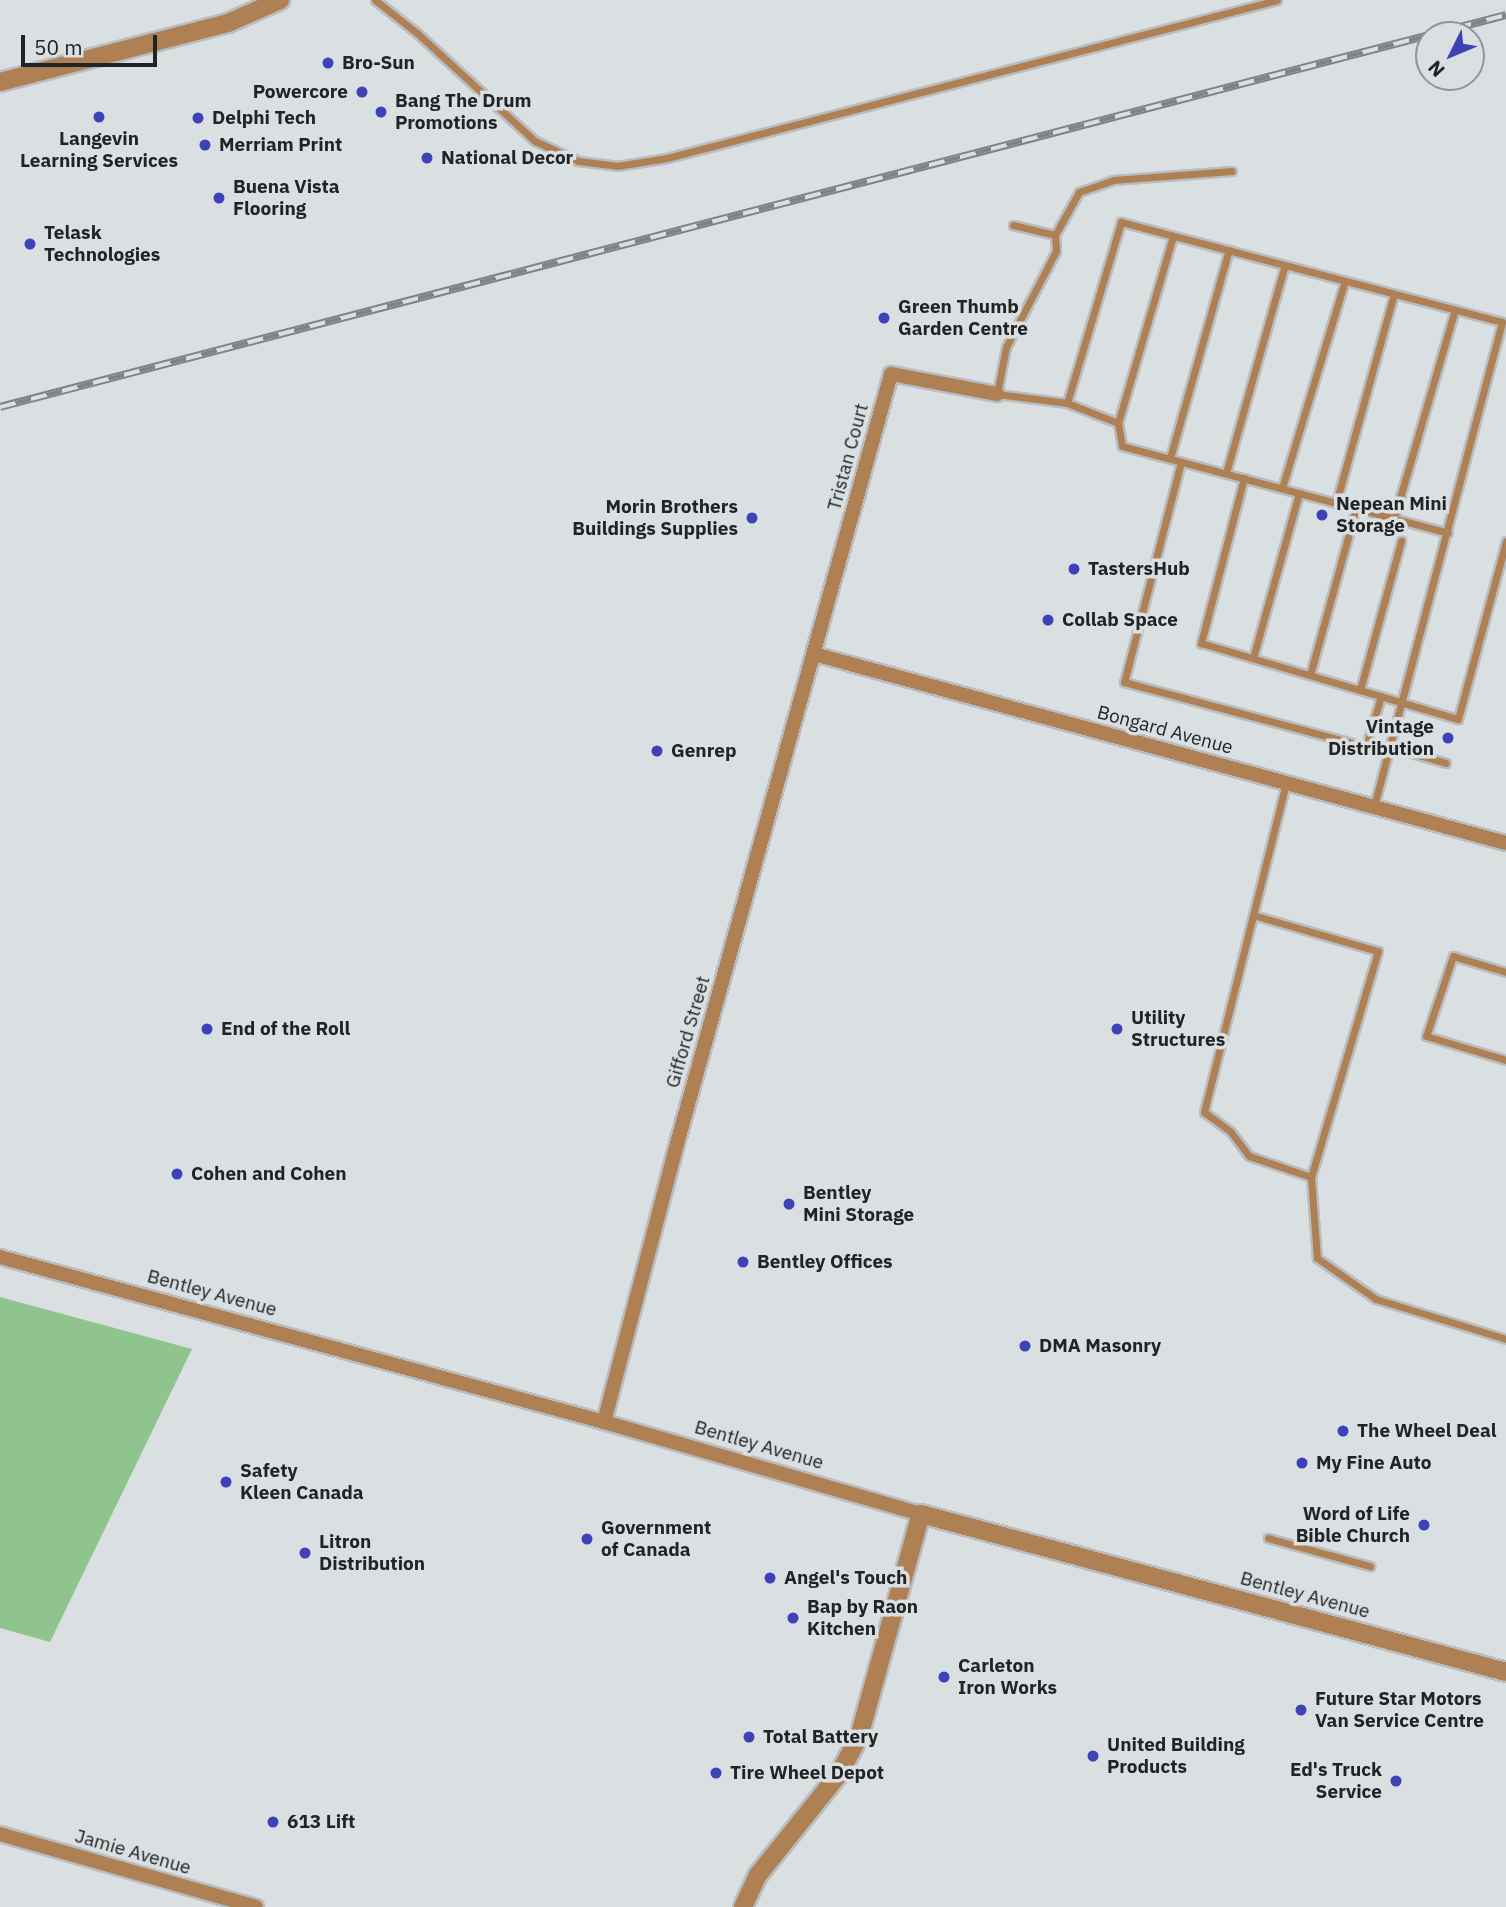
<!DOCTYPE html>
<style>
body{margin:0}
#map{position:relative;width:1506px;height:1907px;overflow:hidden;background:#dadfe2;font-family:"IBM Plex Sans",sans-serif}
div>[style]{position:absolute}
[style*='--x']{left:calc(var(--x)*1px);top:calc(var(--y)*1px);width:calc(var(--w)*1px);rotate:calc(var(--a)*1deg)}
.green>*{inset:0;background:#90c48e}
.roads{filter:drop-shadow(2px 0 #b9bdc0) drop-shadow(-2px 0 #b9bdc0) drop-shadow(0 2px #b9bdc0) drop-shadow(0 -2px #b9bdc0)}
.service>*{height:7px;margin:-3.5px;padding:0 3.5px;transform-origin:3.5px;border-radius:3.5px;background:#af8054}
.minor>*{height:14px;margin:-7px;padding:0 7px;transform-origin:7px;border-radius:7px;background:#af8054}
.tertiary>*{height:18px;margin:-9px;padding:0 9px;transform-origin:9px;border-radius:9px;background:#af8054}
.rail>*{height:8px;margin-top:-4px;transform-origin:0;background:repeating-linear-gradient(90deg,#dadfe2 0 16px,#7f8385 0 32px);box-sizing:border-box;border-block:2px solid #7f8385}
.dots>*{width:19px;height:19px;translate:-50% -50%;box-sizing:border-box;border:4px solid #dadfe2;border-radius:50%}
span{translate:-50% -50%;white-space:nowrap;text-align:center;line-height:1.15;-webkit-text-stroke:7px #dadfe2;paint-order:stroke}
.poi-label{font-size:19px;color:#212324;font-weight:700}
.left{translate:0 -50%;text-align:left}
.right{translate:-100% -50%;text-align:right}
.street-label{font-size:19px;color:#212324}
.north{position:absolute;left:1415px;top:21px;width:70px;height:70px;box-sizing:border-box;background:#dadfe2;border:2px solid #909496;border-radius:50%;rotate:227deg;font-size:19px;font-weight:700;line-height:28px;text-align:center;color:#212324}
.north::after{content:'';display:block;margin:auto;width:24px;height:32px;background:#3e42b7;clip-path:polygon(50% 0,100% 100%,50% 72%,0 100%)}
.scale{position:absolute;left:21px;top:35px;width:136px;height:32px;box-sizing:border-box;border:4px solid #212324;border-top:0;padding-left:9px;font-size:21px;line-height:24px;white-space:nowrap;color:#212324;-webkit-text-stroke:5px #dadfe2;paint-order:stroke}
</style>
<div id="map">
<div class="green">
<div style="clip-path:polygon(0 1297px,192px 1349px,50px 1642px,0 1628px)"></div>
</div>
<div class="roads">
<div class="service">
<div style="--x:375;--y:0;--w:53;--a:38.2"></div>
<div style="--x:417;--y:33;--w:160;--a:42.5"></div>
<div style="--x:535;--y:141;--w:47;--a:24.9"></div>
<div style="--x:578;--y:161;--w:39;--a:7"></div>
<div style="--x:617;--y:166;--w:51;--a:-9.1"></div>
<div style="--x:667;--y:158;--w:630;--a:-14.52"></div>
<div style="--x:1013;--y:225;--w:43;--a:13.4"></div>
<div style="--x:1055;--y:235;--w:16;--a:86"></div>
<div style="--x:1056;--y:251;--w:108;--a:117.5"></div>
<div style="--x:1006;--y:347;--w:48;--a:100.8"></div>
<div style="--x:997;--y:394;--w:71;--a:7.3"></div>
<div style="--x:1067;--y:403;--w:189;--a:-73.4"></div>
<div style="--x:1121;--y:222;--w:394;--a:14.7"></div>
<div style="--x:1502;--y:322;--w:501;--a:104.81"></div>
<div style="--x:1055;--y:235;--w:49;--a:-60.8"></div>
<div style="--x:1079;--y:192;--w:36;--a:-19"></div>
<div style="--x:1113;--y:180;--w:119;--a:-4.3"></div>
<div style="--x:1067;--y:403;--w:55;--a:21.4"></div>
<div style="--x:1118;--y:423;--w:23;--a:80"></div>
<div style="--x:1122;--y:446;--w:337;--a:14.9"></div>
<div style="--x:1118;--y:423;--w:195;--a:-73.6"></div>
<div style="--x:1170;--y:458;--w:216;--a:-74.2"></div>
<div style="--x:1181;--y:462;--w:227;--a:104.5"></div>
<div style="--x:1124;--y:682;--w:251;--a:15"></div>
<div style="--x:1366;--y:747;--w:53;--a:-73.6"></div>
<div style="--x:1226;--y:473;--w:216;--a:-74.2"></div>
<div style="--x:1244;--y:478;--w:171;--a:104.6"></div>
<div style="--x:1201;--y:643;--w:268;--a:16.5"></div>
<div style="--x:1458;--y:719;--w:184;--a:-74.9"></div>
<div style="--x:1282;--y:488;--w:216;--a:-73.1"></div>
<div style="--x:1336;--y:503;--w:217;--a:-74.5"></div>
<div style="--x:1394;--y:518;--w:217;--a:-73.7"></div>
<div style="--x:1253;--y:658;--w:171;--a:-74.4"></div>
<div style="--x:1310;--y:675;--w:173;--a:-74.6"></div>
<div style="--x:1360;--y:690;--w:155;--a:-74.6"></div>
<div style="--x:1391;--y:747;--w:57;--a:16.2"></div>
<div style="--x:1253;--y:915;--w:130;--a:16.1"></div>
<div style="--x:1378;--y:951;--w:236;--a:106.5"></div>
<div style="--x:1311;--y:1177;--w:65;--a:-161.3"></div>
<div style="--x:1249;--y:1156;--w:31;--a:-127"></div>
<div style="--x:1230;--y:1131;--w:32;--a:-144"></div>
<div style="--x:1204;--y:1112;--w:339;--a:-76"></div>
<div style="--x:1506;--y:972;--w:55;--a:-163.2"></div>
<div style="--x:1453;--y:956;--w:84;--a:108.6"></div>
<div style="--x:1426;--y:1036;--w:84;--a:16.7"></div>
<div style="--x:1311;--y:1177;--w:81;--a:85.8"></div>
<div style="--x:1317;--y:1258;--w:72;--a:34.8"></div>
<div style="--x:1376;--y:1299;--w:136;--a:17.1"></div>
<div style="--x:1268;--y:1538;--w:106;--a:15.4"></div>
</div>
<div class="minor">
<div style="--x:814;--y:654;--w:717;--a:15.28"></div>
<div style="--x:0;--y:1257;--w:626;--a:15.28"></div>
<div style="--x:604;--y:1422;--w:330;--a:16.2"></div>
<div style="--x:604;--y:1422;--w:280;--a:-75.3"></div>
<div style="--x:675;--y:1151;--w:806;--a:-74.46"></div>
<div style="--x:891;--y:374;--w:108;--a:10.7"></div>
<div style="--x:0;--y:1834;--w:266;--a:15.9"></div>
</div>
<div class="tertiary">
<div style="--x:0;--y:82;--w:236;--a:-14.5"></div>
<div style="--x:228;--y:23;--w:57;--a:-23.9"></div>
<div style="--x:743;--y:1907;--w:35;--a:-65"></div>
<div style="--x:758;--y:1875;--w:129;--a:-51.3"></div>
<div style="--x:839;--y:1774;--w:42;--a:-61.6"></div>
<div style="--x:859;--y:1737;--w:231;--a:-74.5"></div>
<div style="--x:921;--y:1514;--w:606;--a:15.11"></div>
</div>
</div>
<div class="rail">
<div style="--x:0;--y:407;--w:1556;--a:-14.59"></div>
</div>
<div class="dots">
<div style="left:328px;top:63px;background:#3e42b7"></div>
<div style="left:362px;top:92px;background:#3e42b7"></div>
<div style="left:381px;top:112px;background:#3e42b7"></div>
<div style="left:99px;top:117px;background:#3e42b7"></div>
<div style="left:198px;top:118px;background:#3e42b7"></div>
<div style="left:205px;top:145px;background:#3e42b7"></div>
<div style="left:427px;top:158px;background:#3e42b7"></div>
<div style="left:219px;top:198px;background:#3e42b7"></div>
<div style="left:30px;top:244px;background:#3e42b7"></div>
<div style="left:884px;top:318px;background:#3e42b7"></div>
<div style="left:1322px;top:515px;background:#3e42b7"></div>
<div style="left:752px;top:518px;background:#3e42b7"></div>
<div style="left:1074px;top:569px;background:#3e42b7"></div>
<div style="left:1048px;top:620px;background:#3e42b7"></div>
<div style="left:1448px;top:738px;background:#3e42b7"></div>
<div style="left:657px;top:751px;background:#3e42b7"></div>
<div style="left:207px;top:1029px;background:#3e42b7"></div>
<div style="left:1117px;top:1029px;background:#3e42b7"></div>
<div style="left:177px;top:1174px;background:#3e42b7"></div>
<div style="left:789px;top:1204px;background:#3e42b7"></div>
<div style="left:743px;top:1262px;background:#3e42b7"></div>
<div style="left:1025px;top:1346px;background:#3e42b7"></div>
<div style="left:1343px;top:1431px;background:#3e42b7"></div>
<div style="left:1302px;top:1463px;background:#3e42b7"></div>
<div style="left:226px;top:1482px;background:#3e42b7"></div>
<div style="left:1424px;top:1525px;background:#3e42b7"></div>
<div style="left:587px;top:1539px;background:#3e42b7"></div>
<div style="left:305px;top:1553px;background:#3e42b7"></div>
<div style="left:770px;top:1578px;background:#3e42b7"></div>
<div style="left:793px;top:1618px;background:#3e42b7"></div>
<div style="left:944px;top:1677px;background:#3e42b7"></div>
<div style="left:1301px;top:1710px;background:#3e42b7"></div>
<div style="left:749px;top:1737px;background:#3e42b7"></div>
<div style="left:1093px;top:1756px;background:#3e42b7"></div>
<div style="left:716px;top:1773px;background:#3e42b7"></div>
<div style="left:1396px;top:1781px;background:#3e42b7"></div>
<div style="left:273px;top:1822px;background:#3e42b7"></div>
</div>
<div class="poi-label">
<span class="left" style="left:342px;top:63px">Bro-Sun</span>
<span class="right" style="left:348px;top:92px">Powercore</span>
<span class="left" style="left:395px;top:112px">Bang The Drum<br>Promotions</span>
<span class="left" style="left:212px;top:118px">Delphi Tech</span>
<span style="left:99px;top:150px">Langevin<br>Learning Services</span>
<span class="left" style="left:219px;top:145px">Merriam Print</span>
<span class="left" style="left:441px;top:158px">National Decor</span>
<span class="left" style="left:233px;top:198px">Buena Vista<br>Flooring</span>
<span class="left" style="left:44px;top:244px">Telask<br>Technologies</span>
<span class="left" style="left:898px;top:318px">Green Thumb<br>Garden Centre</span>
<span class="left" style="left:1336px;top:515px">Nepean Mini<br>Storage</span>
<span class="right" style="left:738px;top:518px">Morin Brothers<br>Buildings Supplies</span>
<span class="left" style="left:1088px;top:569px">TastersHub</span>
<span class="left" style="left:1062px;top:620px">Collab Space</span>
<span class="right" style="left:1434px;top:738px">Vintage<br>Distribution</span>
<span class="left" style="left:671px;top:751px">Genrep</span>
<span class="left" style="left:1131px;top:1029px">Utility<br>Structures</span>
<span class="left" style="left:221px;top:1029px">End of the Roll</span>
<span class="left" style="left:191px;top:1174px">Cohen and Cohen</span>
<span class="left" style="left:803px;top:1204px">Bentley<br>Mini Storage</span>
<span class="left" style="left:757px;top:1262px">Bentley Offices</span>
<span class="left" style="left:1039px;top:1346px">DMA Masonry</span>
<span class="left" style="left:1357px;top:1431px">The Wheel Deal</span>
<span class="left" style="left:1316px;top:1463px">My Fine Auto</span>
<span class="left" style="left:240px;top:1482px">Safety<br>Kleen Canada</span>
<span class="right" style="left:1410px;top:1525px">Word of Life<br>Bible Church</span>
<span class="left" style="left:601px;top:1539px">Government<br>of Canada</span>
<span class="left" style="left:319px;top:1553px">Litron<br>Distribution</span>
<span class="left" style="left:784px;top:1578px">Angel's Touch</span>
<span class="left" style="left:807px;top:1618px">Bap by Raon<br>Kitchen</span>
<span class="left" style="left:958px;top:1677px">Carleton<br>Iron Works</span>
<span class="left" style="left:1315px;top:1710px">Future Star Motors<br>Van Service Centre</span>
<span class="left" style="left:763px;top:1737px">Total Battery</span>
<span class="left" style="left:1107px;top:1756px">United Building<br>Products</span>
<span class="right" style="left:1382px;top:1781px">Ed's Truck<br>Service</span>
<span class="left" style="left:730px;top:1773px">Tire Wheel Depot</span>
<span class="left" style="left:287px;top:1822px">613 Lift</span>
</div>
<div class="street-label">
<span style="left:848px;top:457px;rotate:-75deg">Tristan Court</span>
<span style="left:1165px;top:730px;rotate:15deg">Bongard Avenue</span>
<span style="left:688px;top:1032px;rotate:-74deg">Gifford Street</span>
<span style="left:212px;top:1293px;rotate:15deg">Bentley Avenue</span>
<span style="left:759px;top:1445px;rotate:16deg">Bentley Avenue</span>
<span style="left:1305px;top:1595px;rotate:15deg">Bentley Avenue</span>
<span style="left:133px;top:1852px;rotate:16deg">Jamie Avenue</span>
</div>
<div class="north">N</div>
<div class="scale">50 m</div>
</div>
